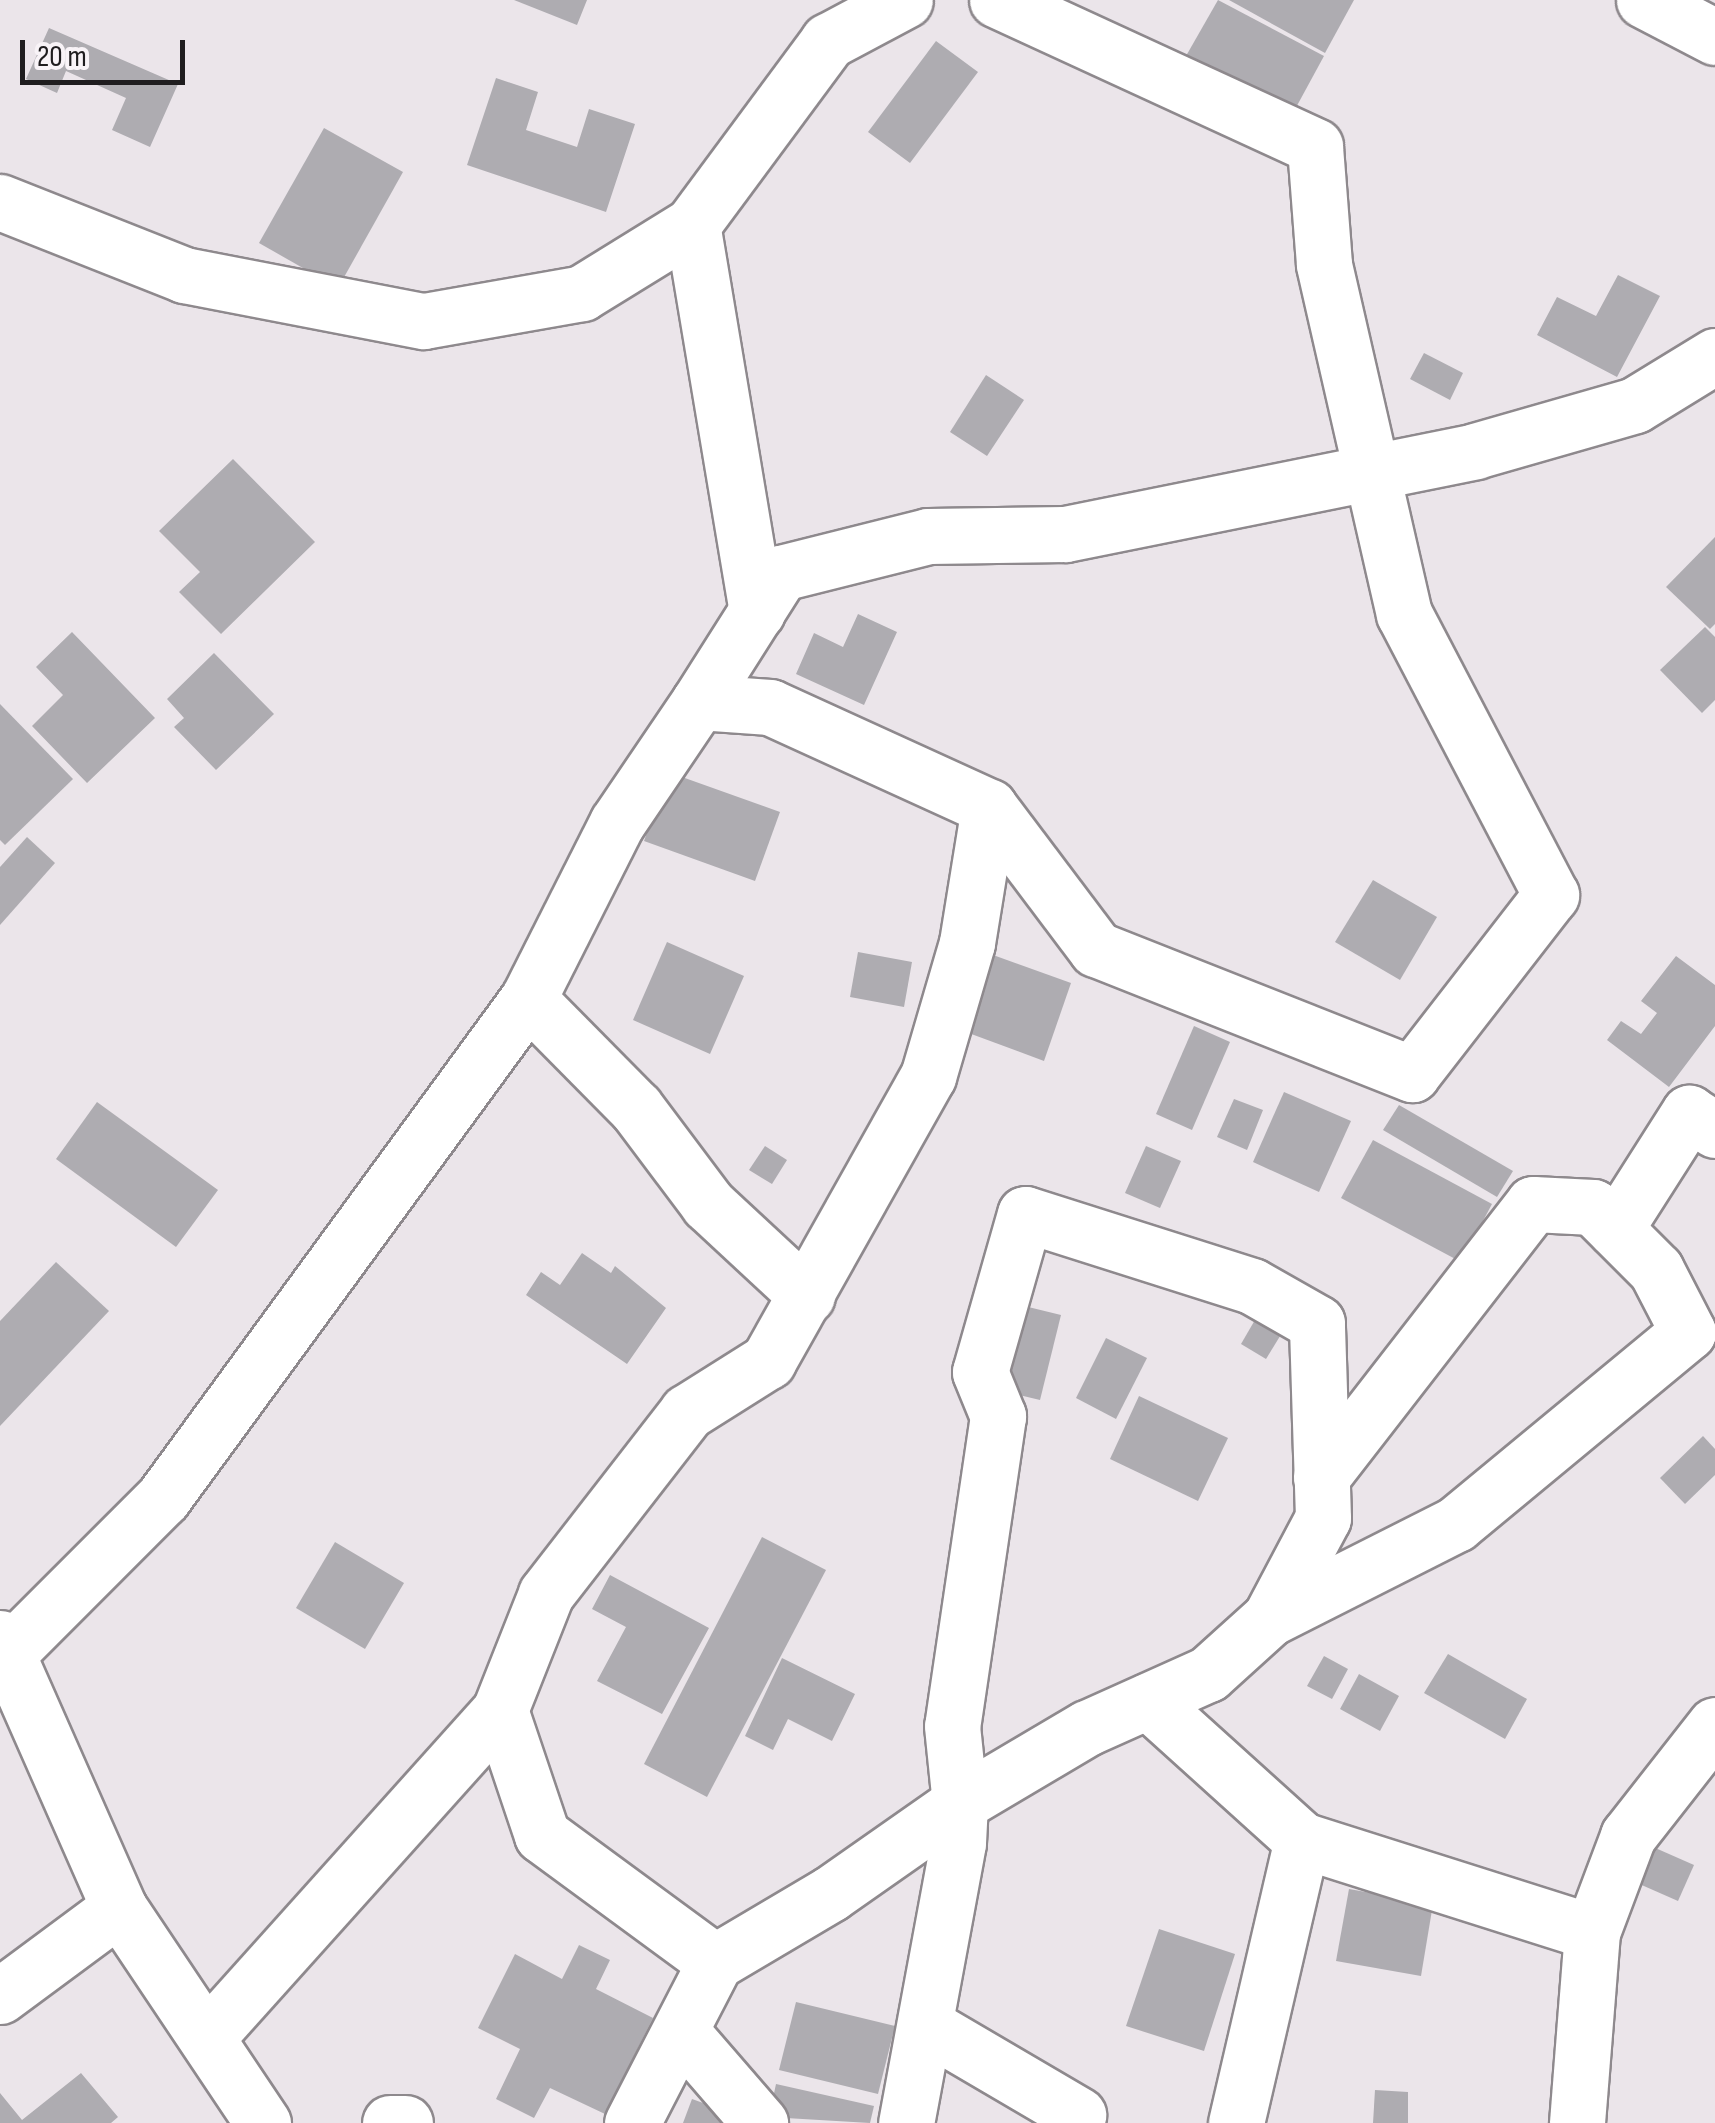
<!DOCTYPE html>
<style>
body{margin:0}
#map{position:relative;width:1715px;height:2123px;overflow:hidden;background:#ebe5ea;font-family:"Sofia Sans Condensed",sans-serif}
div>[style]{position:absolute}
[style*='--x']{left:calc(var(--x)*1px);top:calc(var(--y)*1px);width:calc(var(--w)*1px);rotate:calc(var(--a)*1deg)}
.building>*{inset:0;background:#aeacb1}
.roads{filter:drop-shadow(2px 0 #8e898d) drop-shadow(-2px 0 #8e898d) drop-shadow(0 2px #8e898d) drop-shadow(0 -2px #8e898d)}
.minor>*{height:55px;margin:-27.5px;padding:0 27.5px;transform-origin:27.5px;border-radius:27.5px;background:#fff}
span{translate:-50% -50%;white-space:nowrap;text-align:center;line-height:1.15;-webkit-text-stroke:8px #f8f3f7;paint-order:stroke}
.scale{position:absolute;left:20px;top:40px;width:165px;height:45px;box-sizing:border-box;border:5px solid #1f1d1f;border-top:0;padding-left:12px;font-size:30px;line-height:35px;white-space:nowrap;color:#1f1d1f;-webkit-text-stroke:8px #f8f3f7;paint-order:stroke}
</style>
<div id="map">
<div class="building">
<div style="clip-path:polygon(514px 0,587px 0,577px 25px)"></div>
<div style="clip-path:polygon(1218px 0,1324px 56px,1293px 113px,1186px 56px)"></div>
<div style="clip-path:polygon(1229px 0,1354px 0,1325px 53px)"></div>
<div style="clip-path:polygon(49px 28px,178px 84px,150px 147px,112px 130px,126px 98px,66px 71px,57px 93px,26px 79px)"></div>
<div style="clip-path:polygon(936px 41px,978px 72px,910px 163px,868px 132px)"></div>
<div style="clip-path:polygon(496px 78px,538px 92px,526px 130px,577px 147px,589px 109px,635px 124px,606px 212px,467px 165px)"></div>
<div style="clip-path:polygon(324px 128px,403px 172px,338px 288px,259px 243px)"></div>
<div style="clip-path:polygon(1618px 275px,1660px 296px,1617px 377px,1537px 335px,1557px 297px,1596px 316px)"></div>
<div style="clip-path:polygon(1424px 353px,1463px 373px,1450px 400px,1410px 379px)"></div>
<div style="clip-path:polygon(986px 375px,1024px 400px,987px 456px,950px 432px)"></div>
<div style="clip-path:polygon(233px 459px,315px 542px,221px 634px,179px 592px,200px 572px,159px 531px)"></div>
<div style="clip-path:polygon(1715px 537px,1715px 624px,1710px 629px,1666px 587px)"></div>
<div style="clip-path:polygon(858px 614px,897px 632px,864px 705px,796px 674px,814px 633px,843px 647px)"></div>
<div style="clip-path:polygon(1705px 627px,1715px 637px,1715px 700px,1702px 713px,1660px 670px)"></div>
<div style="clip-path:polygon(72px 632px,155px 718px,87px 783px,32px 726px,63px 695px,36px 667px)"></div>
<div style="clip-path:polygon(214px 653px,274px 714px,216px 770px,174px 727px,184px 718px,167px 699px)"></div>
<div style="clip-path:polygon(0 704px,73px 779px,5px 845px,0 840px)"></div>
<div style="clip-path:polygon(668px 772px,780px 812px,755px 881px,644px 841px)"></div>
<div style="clip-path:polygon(27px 837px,55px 863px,0 925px,0 867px)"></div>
<div style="clip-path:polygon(1373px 880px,1437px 917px,1400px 980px,1335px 942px)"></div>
<div style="clip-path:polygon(667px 942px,744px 976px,710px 1054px,633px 1020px)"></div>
<div style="clip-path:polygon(982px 951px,1071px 983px,1044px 1061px,955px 1028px)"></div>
<div style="clip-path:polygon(858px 952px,912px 962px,904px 1007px,850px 997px)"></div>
<div style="clip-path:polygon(1676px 956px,1715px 985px,1715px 1026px,1669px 1087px,1607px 1040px,1621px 1021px,1641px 1034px,1657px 1013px,1641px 1001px)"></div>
<div style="clip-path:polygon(1194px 1026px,1230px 1042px,1192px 1130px,1156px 1114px)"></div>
<div style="clip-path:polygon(1284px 1092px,1351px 1121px,1319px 1192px,1253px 1162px)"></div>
<div style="clip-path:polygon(1234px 1099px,1263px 1110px,1247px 1150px,1217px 1137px)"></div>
<div style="clip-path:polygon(97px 1102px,218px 1190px,176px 1247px,56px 1159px)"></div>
<div style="clip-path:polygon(1399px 1105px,1513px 1171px,1497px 1197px,1383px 1130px)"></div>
<div style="clip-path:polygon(1373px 1140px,1492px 1204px,1461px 1262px,1341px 1198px)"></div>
<div style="clip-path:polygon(765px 1146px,787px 1160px,772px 1184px,749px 1170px)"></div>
<div style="clip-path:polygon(1146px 1146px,1181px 1161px,1160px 1208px,1125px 1193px)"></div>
<div style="clip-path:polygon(582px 1253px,611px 1273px,615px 1266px,666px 1308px,627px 1364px,526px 1295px,541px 1272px,560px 1285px)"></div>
<div style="clip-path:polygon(56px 1262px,109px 1311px,0 1426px,0 1321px)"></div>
<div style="clip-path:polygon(1016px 1304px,1061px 1315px,1040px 1400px,994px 1389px)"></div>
<div style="clip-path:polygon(1259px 1313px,1285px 1328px,1266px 1359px,1241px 1344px)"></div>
<div style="clip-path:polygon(1106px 1338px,1147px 1358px,1116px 1419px,1076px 1398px)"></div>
<div style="clip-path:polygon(1139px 1396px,1228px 1438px,1198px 1501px,1110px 1459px)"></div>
<div style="clip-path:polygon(1703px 1436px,1715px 1449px,1715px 1475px,1685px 1504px,1660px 1478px)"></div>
<div style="clip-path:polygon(762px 1537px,826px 1570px,707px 1797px,644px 1764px)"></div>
<div style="clip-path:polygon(335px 1542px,404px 1583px,365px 1649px,296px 1608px)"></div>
<div style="clip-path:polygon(610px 1575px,709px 1628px,662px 1714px,597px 1681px,626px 1627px,592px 1609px)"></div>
<div style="clip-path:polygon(1448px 1654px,1527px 1699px,1505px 1739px,1424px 1693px)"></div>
<div style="clip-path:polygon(1324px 1656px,1348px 1669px,1332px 1699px,1307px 1686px)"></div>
<div style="clip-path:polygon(782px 1658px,855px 1694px,832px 1741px,788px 1719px,773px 1750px,745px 1736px)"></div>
<div style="clip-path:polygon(1359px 1674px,1399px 1696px,1380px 1731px,1340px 1709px)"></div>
<div style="clip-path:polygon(1644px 1843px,1694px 1865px,1678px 1901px,1628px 1879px)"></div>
<div style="clip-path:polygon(1349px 1889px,1433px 1904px,1421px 1976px,1336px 1961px)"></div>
<div style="clip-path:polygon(1159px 1929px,1235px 1954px,1204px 2051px,1126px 2026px)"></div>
<div style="clip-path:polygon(579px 1945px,610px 1960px,596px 1989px,653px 2018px,605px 2114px,550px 2088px,534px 2118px,496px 2099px,520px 2049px,478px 2028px,515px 1954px,562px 1979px)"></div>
<div style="clip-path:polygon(796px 2002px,895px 2026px,878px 2094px,779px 2070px)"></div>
<div style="clip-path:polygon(81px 2073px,118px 2117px,111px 2123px,0 2123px,0 2093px,22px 2120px)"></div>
<div style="clip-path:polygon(776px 2084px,874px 2106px,870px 2123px,769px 2117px)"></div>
<div style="clip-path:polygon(1375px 2090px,1408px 2092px,1408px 2123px,1373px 2123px)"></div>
<div style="clip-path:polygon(692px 2099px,745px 2118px,744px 2123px,683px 2123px)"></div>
</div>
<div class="roads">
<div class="minor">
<div style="--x:1644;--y:0;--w:80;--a:27.5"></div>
<div style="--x:0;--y:202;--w:198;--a:21.6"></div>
<div style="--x:184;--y:275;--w:244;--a:10.9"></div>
<div style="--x:424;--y:321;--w:160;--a:-10"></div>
<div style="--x:582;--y:293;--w:129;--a:-31.7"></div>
<div style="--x:757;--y:612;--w:392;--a:-99.5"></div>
<div style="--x:692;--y:225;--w:229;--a:-53.5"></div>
<div style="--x:828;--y:41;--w:87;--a:-28"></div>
<div style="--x:699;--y:702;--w:153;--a:-57.6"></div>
<div style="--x:781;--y:573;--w:152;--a:-14.1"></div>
<div style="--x:928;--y:536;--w:137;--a:-0.8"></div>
<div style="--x:1065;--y:534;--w:418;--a:-11.4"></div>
<div style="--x:1475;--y:451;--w:166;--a:-16"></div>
<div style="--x:1635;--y:405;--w:94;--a:-31.5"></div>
<div style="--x:989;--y:807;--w:178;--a:53"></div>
<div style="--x:1096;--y:949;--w:340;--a:21.6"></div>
<div style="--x:1412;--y:1074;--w:227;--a:-52.2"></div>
<div style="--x:1551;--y:895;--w:317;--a:-117.6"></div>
<div style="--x:1404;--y:614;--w:359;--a:-102.9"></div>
<div style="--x:1324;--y:264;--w:118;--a:-94.4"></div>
<div style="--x:1315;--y:146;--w:350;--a:-155.3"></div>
<div style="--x:528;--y:999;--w:197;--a:-63.2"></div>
<div style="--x:617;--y:823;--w:146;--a:-55.9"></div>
<div style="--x:699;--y:702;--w:71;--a:4"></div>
<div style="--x:770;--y:707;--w:241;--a:24.5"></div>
<div style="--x:989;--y:807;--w:138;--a:99.2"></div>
<div style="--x:967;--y:943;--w:139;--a:106.3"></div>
<div style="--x:928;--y:1076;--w:327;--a:119.3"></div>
<div style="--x:768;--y:1361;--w:96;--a:147.8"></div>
<div style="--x:687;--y:1412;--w:230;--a:127.8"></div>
<div style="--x:546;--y:1594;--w:125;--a:111.6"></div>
<div style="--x:500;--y:1710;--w:132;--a:71.4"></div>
<div style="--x:542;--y:1835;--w:215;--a:36.3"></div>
<div style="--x:715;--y:1962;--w:134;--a:-30.6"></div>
<div style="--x:830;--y:1894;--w:159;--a:-35"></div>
<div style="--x:960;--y:1803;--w:147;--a:-30.6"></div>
<div style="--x:1087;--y:1728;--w:133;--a:-24.1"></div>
<div style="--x:1208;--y:1674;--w:84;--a:-42.1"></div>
<div style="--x:1270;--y:1618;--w:113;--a:-62.1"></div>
<div style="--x:1323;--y:1518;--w:195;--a:-91.8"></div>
<div style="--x:1317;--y:1323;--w:75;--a:-150.4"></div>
<div style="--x:1252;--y:1286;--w:238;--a:-162.4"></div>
<div style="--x:1025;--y:1214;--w:164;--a:105.9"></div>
<div style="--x:980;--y:1372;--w:48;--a:67.8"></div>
<div style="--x:998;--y:1416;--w:313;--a:98.4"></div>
<div style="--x:952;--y:1726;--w:77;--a:84.1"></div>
<div style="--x:960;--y:1803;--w:40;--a:92.9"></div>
<div style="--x:958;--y:1843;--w:285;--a:100.5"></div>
<div style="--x:1615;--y:1229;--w:138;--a:-57.5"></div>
<div style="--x:1689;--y:1113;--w:31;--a:33"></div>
<div style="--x:1270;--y:1618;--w:208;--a:-26.8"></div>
<div style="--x:1456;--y:1524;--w:301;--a:-39.6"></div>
<div style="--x:1688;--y:1332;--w:70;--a:-117.3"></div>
<div style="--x:1656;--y:1270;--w:89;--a:-135"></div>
<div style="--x:1593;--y:1207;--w:60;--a:-177.1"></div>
<div style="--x:1533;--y:1204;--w:346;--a:127.8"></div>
<div style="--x:0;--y:1638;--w:295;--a:66.2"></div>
<div style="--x:119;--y:1908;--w:259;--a:56.2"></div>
<div style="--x:0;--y:1661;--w:231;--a:-45"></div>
<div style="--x:163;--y:1498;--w:618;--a:-53.82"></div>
<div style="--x:528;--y:999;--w:153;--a:45.3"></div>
<div style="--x:636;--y:1108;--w:120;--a:53.1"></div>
<div style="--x:708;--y:1204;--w:135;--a:42.9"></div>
<div style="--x:1148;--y:1701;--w:207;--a:42.1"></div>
<div style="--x:1592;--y:1932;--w:103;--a:-69.4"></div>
<div style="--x:1628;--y:1836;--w:141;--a:-51.9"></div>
<div style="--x:0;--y:1996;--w:148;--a:-36.5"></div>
<div style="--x:930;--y:2028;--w:172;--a:30.4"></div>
<div style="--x:683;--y:2034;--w:118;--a:49.1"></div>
<div style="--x:207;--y:2037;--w:439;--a:-48.1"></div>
<div style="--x:390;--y:2123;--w:15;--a:0"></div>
<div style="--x:632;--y:2123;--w:181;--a:-62.7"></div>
<div style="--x:1236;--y:2123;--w:291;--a:-76.9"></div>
<div style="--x:1302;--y:1840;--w:304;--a:17.6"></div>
<div style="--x:1592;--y:1932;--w:192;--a:94.5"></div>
</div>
</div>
<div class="scale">20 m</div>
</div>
